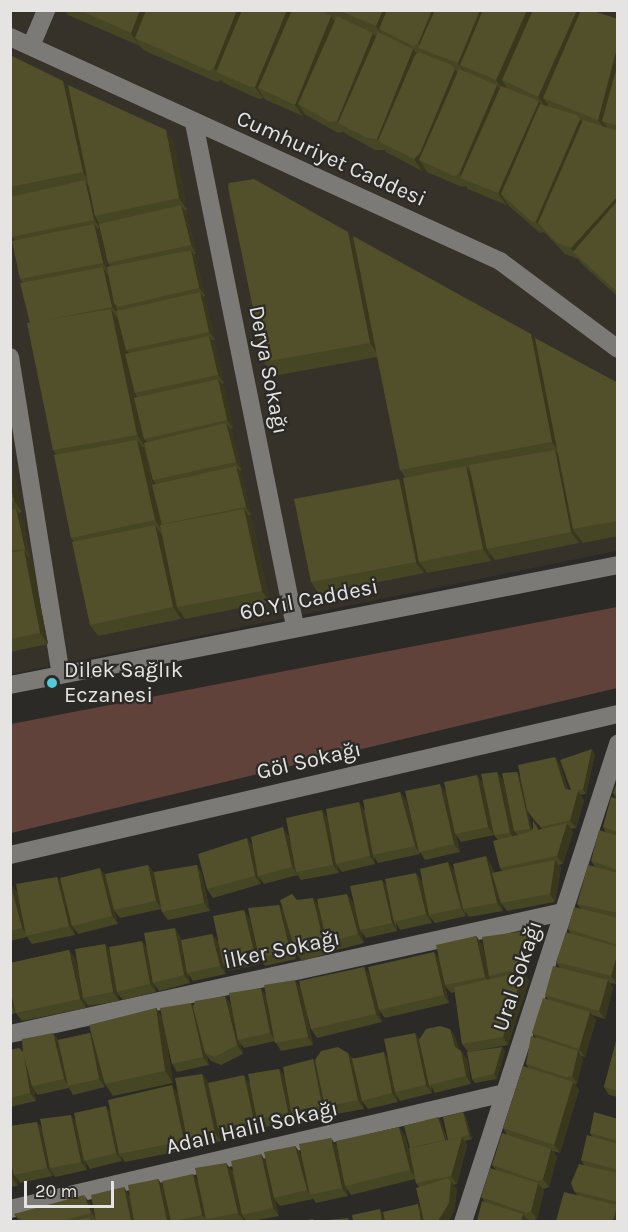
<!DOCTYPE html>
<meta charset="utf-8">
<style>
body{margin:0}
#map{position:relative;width:628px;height:1232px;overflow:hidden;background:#2b2a27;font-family:Karla,sans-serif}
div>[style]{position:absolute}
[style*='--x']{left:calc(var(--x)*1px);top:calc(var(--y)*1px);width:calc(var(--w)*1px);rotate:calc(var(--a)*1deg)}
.built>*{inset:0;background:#36322a}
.green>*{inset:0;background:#61423a}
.street>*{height:18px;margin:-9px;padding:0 9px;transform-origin:9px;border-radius:9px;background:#7c7a77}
.secondary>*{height:18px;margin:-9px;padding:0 9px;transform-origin:9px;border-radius:9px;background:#7c7a77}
.wall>*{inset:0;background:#464524}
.shaded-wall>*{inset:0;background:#39381d}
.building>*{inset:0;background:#51502a}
.dots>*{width:16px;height:16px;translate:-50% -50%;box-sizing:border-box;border:3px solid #2b2a27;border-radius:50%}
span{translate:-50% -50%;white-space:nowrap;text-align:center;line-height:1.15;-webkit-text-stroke:4.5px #2b2a27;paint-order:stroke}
.street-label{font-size:22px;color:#e5e4e2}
.poi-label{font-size:22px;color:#e5e4e2}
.left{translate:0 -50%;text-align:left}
.frame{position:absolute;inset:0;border:12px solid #e5e4e2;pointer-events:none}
.scale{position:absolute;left:24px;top:1181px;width:90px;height:27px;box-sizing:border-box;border:3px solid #e5e4e2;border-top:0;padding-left:8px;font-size:18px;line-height:21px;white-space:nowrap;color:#e5e4e2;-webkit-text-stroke:4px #2b2a27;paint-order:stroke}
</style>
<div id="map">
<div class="built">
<div style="clip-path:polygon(11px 11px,617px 11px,617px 551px,11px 674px)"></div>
</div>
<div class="green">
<div style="clip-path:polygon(617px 607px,617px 688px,11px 833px,11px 724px)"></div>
</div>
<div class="street">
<div style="--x:10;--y:37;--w:539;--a:24.57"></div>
<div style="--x:500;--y:261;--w:147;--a:36.7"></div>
<div style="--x:31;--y:46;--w:39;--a:-67"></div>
<div style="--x:194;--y:123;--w:513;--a:78.65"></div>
<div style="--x:10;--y:357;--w:321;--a:80.9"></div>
<div style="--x:10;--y:855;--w:624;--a:-13.06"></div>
<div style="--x:10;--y:1034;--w:566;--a:-12.44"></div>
<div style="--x:10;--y:1209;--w:508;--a:-13.19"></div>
<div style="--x:463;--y:1222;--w:503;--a:-72.03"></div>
</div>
<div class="secondary">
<div style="--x:10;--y:685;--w:620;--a:-11.16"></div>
</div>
<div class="wall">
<div style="clip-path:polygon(64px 10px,579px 10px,580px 12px,618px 19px,618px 297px,581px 263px,578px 259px,565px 254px,544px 232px,540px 233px,509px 206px,507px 203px,506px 205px,468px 189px,466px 186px,462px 187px,427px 172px,425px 168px,422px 171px,386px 152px,385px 150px,375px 150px,346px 134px,344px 132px,338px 133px,306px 115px,304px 113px,303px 116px,266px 100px,263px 97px,263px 98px,259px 99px,224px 83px,221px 80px,217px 82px,143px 50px,140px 46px,68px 15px)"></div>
<div style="clip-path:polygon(evenodd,10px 55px,69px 89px,174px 142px,187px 210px,185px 210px,187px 213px,196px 254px,194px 254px,196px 258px,205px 296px,203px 297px,206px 301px,215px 340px,212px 340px,215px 344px,224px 383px,221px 384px,224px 387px,233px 428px,230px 429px,232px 431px,242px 470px,239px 471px,242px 475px,251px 515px,249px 516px,252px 520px,270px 602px,185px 619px,179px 610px,181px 619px,98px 636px,90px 625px,74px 542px,71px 538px,56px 455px,53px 450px,23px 283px,20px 279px,15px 240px,12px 237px,10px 229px,10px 55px,100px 228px,108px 263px,110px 266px,107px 267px,100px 232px,97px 229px,100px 228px,10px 55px,120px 326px,126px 350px,129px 353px,126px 354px,120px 326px,10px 55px,129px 371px,135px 393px,137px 397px,135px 398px,129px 371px,10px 55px,138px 413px,144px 439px,147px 442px,144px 443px,138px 413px,10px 55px,142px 447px,144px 447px,153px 480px,156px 484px,153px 485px,145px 451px,142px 447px)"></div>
<div style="clip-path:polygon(353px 240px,536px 341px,618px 383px,618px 536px,583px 543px,577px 535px,579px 543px,495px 560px,489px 552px,491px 561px,427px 573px,423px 567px,424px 573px,319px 594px,311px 582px,399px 479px,405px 488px,405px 477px,400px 470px,377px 357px,274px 376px,264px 362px)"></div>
<div style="clip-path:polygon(10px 459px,22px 512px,19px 513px,22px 517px,30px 557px,29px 557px,32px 562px,48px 644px,10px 652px)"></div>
<div style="clip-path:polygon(evenodd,595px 754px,586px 794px,580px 795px,584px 800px,576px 828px,571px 829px,573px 832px,563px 864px,559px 865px,561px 868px,555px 902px,507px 911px,501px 903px,498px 893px,503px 911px,469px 917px,465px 912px,466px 916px,435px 923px,430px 917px,432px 923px,400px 930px,396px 923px,397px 931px,366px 938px,361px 931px,364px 943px,333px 951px,328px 945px,330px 953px,302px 961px,296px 953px,289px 929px,296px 959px,265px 966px,259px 958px,279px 905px,283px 911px,297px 900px,318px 905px,353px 902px,358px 921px,382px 880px,387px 888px,422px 881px,454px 870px,457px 883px,491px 864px,494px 873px,502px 871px,500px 868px,498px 840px,494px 835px,497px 772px,503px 781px,515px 836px,517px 835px,514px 831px,517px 772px,520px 776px,555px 757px,560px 765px,568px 790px,571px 790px,595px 754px,528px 812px,533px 819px,542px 829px,539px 830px,536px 824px,532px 829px,528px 812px)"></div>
<div style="clip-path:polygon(477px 775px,483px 784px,494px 835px,461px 842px,456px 835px,460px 852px,425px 860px,420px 852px,420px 854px,378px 863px,374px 857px,375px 864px,342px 872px,337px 866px,339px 873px,301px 880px,297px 874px,298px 875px,264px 884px,259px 877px,261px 884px,213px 898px,207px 889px,252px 846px,288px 835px,291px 845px,328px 818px,359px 802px,364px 810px,400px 792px,406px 800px,416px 837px,446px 792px)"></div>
<div style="clip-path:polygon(618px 780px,618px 981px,617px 984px,609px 983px,613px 988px,605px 1019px,592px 1015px,596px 1020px,585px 1057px,581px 1056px,583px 1059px,577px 1084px,575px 1084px,579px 1090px,560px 1153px,553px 1151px,557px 1157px,549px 1187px,544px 1189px,542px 1188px,544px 1191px,537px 1219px,532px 1221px,526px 1219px,528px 1221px,477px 1221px,485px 1202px,481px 1197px,496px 1170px,492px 1165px,507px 1135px,503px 1128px,528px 1067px,526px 1064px,536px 1037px,532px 1033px,548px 1000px,545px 995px,560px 968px,556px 962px,571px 934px,568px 929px,581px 909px,577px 904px,595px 867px,591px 861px,606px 833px,603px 827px,617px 799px,613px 793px)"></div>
<div style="clip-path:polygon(148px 865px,154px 873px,197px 865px,202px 874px,210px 911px,168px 920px,162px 912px,161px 909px,120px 918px,114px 910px,118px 924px,78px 934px,73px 927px,75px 935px,32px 944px,27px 937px,10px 941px,10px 884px,17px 892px,57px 877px,62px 884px,106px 876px)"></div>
<div style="clip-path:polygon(244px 910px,260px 964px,228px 971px,223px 964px,226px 974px,193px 981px,189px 975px,190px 983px,159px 991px,155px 985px,156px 992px,123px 1000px,117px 993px,119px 1001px,88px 1006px,85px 1001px,86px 1008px,22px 1021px,16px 1013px,10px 1015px,10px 963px,69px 950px,75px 958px,79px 975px,105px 944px,110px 952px,142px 941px,147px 949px,180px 936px,182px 945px,212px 934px,218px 942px)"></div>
<div style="clip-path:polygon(525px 931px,531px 939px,534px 946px,525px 975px,529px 981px,508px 1045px,468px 1052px,462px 1044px,455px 992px,451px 993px,445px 986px,449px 1003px,385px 1018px,379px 1010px,434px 952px,440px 960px,476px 936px,482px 944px,488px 970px)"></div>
<div style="clip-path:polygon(364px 967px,382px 1022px,317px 1038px,311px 1029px,305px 1005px,313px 1045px,281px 1051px,275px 1041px,244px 1048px,240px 1043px,243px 1054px,221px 1065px,211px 1061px,207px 1056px,209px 1065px,177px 1072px,172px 1064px,166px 1038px,173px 1083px,113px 1096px,105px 1084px,103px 1077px,105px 1087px,73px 1095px,69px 1088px,37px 1095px,34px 1089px,36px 1101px,10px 1107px,10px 1050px,23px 1052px,53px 1033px,58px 1040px,90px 1033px,92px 1037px,156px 1008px,162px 1018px,194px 1006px,231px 1004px,266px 995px,300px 986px)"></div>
<div style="clip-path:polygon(450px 1029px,455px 1037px,459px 1049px,461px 1051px,467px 1059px,471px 1084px,435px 1093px,431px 1086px,432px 1093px,400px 1101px,396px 1095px,398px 1102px,368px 1109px,362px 1101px,364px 1109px,331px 1115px,327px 1110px,328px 1113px,297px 1119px,293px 1114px,294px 1120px,263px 1128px,258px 1121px,259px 1129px,223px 1137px,218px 1129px,221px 1141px,193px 1148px,188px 1140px,190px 1149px,125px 1162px,121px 1156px,122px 1161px,90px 1169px,85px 1161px,87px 1170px,55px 1177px,52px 1172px,53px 1176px,20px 1183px,17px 1178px,18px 1186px,10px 1187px,10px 1126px,37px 1122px,42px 1129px,76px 1122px,106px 1106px,110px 1113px,178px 1094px,184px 1125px,202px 1074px,208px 1082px,212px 1101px,279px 1069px,284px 1076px,313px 1059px,316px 1064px,348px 1053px,352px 1058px,388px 1058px,415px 1033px,419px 1039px)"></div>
<div style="clip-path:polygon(618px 1034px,618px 1097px,609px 1095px,604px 1087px)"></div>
<div style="clip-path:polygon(502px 1047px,505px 1051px,497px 1079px,475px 1083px,472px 1079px)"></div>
<div style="clip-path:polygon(618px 1100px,618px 1221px,577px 1195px,574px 1191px,584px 1165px,581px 1160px,592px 1137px,590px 1133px,617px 1118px)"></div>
<div style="clip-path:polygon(463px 1112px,466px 1117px,472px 1139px,465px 1141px,467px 1145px,457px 1184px,453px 1185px,457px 1189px,454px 1211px,384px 1216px,421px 1209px,419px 1187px,416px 1183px,415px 1179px,351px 1195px,346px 1188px,348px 1196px,316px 1203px,312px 1197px,313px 1199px,280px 1206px,275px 1200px,279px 1216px,253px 1221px,247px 1221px,242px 1216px,244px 1221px,19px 1221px,14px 1214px,90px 1203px,95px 1216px,124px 1187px,129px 1196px,158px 1179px,163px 1187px,198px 1182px,226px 1163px,232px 1171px,261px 1154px,266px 1162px,295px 1146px,301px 1154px,337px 1146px,405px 1135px,414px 1171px,441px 1121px,447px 1140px,448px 1140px)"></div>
</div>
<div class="shaded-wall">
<div style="clip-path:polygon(140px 10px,155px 10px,135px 38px,140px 47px,131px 33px)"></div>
<div style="clip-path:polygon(237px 10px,249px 10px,218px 73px,214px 68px)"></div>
<div style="clip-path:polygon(287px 10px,299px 10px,258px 88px,263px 97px,263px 98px,255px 87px)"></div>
<div style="clip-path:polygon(383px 10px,396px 10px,379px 29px,384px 38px,376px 26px)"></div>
<div style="clip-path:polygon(432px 10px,445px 10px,422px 49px,418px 44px)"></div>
<div style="clip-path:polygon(480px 10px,493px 10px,460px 65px,466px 73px,466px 74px,458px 63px)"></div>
<div style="clip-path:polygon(527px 10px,540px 10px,502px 80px,506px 86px,504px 92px,496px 80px)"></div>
<div style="clip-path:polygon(577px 10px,579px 10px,586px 20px,543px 98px,548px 104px,546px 108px,538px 97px)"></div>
<div style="clip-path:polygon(331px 16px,339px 28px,298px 104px,304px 113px,303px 116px,295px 105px)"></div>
<div style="clip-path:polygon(373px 33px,381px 44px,339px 123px,337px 121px)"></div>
<div style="clip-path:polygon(618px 44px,618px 86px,602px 121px,607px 127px,606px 131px,598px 120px)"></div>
<div style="clip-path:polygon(413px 49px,421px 60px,379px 141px,377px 139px)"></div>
<div style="clip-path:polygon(455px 69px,463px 81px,419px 160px,425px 168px,422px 171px,414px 159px)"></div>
<div style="clip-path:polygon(63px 81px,71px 92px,91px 184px,83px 172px)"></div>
<div style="clip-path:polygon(497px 85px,505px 96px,462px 178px,459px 174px)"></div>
<div style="clip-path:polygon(539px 101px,547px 113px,501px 194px,507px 203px,506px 205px,498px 193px)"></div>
<div style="clip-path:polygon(580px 119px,588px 131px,538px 223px,544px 232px,536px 221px)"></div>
<div style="clip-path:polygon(166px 130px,174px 142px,187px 210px,179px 198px)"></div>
<div style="clip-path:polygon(85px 180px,90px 188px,95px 216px,98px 221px,100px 228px,94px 220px)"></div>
<div style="clip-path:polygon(618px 196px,618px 217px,576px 255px,571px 248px)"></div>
<div style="clip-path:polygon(181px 205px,187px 213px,196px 254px,191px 245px)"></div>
<div style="clip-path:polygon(94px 224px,100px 232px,108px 272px,103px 263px)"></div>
<div style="clip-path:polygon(348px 232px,358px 246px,379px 356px,370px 343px)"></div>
<div style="clip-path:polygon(191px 250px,196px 258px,205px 296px,199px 288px)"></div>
<div style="clip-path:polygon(103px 267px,109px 276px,114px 303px,116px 305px,118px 315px,112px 307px)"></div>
<div style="clip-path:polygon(200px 292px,206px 301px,215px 340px,209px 332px)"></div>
<div style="clip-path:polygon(111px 309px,119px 320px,145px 447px,137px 435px)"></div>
<div style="clip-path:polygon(531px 334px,541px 348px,562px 456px,552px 442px)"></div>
<div style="clip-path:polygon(209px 336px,215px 344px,224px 383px,218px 375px)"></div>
<div style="clip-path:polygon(218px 379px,224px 387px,233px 428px,227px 420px)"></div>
<div style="clip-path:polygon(226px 423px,232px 431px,242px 470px,236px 462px)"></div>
<div style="clip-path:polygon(137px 440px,145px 451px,163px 532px,155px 520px)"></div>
<div style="clip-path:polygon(555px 450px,563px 461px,573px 529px,577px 535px,579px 543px,571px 532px)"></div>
<div style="clip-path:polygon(10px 459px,22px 512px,14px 501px,10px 484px)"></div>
<div style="clip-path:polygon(236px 466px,242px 475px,251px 515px,246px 507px)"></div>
<div style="clip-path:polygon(466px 466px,474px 477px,487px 549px,489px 552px,491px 561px,483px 549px)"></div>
<div style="clip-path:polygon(399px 479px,407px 490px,419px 562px,423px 567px,424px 573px,416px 562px)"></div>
<div style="clip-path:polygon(16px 509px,22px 517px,30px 557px,25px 549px)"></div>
<div style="clip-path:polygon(244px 509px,252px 520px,270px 602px,262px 591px)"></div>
<div style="clip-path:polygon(155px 525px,163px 536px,177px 607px,179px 610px,181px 619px,173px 607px)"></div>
<div style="clip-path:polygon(24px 550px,32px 562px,48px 644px,40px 633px)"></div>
<div style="clip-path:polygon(592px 749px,595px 754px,586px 794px,583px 789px)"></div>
<div style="clip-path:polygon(555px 757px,560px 765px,571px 798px,565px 789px)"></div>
<div style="clip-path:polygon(497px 772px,503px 781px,516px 841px,510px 833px)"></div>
<div style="clip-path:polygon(517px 772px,520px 776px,533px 833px,530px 829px)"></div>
<div style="clip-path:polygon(477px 775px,483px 784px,494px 835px,488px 827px)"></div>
<div style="clip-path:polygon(440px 784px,446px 792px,460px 852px,454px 844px)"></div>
<div style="clip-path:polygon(578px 791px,584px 800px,576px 828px,570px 820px)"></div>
<div style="clip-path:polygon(400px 792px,406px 800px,420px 854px,415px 846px)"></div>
<div style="clip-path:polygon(359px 802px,364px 810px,373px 855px,375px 864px,370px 856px)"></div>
<div style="clip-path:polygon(322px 810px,328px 818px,336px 864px,337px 866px,339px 873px,333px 865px)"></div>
<div style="clip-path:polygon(567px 823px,573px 832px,563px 864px,557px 856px)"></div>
<div style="clip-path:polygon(283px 827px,288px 835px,297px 871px,296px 872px,298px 875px,292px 867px)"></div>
<div style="clip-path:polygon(247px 838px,253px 846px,258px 876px,261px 884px,255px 876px)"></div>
<div style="clip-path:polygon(486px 856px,491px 864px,503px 911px,497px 903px)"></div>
<div style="clip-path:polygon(555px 860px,561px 868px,555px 902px,550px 894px)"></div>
<div style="clip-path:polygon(448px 862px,454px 870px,464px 909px,463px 909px,466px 916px,461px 908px)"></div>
<div style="clip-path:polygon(148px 865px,154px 873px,162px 909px,156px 901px)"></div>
<div style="clip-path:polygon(197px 865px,202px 874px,210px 911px,204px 903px)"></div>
<div style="clip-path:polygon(100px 868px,106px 876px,118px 924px,112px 916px)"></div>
<div style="clip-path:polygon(416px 873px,422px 881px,429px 915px,432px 923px,426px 914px)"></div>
<div style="clip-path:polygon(57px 877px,63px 885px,75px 935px,69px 926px)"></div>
<div style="clip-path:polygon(382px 880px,388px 888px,394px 922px,397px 931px,392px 923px)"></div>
<div style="clip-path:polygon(11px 884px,17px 892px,28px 937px,22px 928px)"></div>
<div style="clip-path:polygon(347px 894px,353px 902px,364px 943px,358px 934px)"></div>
<div style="clip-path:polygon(313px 898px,319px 906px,330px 953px,324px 944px)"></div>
<div style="clip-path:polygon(279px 905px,285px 914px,296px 959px,290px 951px)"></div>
<div style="clip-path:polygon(244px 910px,250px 919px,260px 964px,255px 956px)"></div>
<div style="clip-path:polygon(175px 928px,180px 936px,188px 973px,187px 973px,189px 975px,190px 983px,184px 975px)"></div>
<div style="clip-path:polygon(525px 931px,531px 939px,534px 946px,525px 975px,529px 981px,508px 1045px,503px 1037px,522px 974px,519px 969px)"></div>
<div style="clip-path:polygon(212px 934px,218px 942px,226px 974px,220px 966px)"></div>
<div style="clip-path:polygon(476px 936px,482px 944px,491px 985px,485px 977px)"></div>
<div style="clip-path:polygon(142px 941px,148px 949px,153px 983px,155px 985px,156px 992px,150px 984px)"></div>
<div style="clip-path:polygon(105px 944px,110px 952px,119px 1001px,113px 992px)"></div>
<div style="clip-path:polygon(69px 950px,75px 958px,84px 998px,83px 998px,85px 1001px,86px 1008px,80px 999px)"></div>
<div style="clip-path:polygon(618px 951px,618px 981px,617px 984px,611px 976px)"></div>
<div style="clip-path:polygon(434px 952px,440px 961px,449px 1003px,444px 995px)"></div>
<div style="clip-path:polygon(364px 967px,370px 975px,382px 1022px,376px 1014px)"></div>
<div style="clip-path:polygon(295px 980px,301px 988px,313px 1045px,308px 1037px)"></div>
<div style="clip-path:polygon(608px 980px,613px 988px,605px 1019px,599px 1011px)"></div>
<div style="clip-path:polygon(10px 987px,17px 1013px,11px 1005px)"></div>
<div style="clip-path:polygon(261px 988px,266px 996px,276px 1041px,270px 1033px)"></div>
<div style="clip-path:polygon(225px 996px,231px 1004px,238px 1040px,240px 1043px,243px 1054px,237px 1045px)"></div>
<div style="clip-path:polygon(191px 1003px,197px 1011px,205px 1053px,207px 1056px,209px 1065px,203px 1057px)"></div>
<div style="clip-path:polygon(156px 1008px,164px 1020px,173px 1083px,165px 1071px)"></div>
<div style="clip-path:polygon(590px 1012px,596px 1020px,585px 1057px,579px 1049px)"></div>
<div style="clip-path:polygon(450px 1029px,455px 1037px,461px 1055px,455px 1047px)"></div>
<div style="clip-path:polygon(53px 1033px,59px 1041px,70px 1088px,64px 1079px)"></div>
<div style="clip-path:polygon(90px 1033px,96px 1042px,105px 1087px,99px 1079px)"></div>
<div style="clip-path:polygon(415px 1033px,421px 1041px,429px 1085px,432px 1093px,426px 1085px)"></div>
<div style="clip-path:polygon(502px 1047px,505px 1051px,497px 1079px,494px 1074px)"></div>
<div style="clip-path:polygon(461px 1051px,467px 1059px,471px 1084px,466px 1076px)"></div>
<div style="clip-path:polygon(578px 1051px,583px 1059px,577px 1084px,572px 1076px)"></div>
<div style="clip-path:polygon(384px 1052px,389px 1060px,395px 1092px,396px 1095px,398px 1102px,392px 1093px)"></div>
<div style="clip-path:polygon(348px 1053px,354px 1061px,364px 1109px,358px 1100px)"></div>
<div style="clip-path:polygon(24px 1056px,32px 1086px,34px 1089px,36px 1101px,30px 1093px)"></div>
<div style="clip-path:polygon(313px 1059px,319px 1068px,325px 1107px,328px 1113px,322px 1105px)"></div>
<div style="clip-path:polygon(279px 1069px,285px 1077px,291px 1111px,293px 1114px,294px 1120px,288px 1112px)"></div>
<div style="clip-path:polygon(202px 1074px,208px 1082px,221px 1141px,215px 1133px)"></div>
<div style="clip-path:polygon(244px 1075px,250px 1084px,259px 1129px,254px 1121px)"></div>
<div style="clip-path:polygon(573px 1082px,579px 1090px,560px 1153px,554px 1145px)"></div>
<div style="clip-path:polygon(172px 1085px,178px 1094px,190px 1149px,184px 1141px)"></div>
<div style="clip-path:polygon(106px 1106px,111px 1114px,119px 1154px,122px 1161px,116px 1153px)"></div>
<div style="clip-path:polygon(463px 1112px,466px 1117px,472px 1139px,469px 1135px)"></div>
<div style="clip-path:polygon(71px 1115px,77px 1123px,87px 1170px,81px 1162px)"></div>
<div style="clip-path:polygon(438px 1117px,441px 1121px,448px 1146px,445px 1142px)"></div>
<div style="clip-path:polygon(37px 1122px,42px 1130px,50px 1168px,52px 1172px,53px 1176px,47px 1168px)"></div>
<div style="clip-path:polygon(399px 1127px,405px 1135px,416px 1178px,410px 1170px)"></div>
<div style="clip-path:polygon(462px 1137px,467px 1145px,457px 1184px,451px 1176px)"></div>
<div style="clip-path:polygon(331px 1138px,337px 1146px,348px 1196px,342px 1188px)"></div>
<div style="clip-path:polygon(295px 1146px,301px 1154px,310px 1195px,313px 1199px,307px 1190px)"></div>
<div style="clip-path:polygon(10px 1149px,14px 1175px,17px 1178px,18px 1186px,12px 1178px,10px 1169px)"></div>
<div style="clip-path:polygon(551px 1149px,557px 1157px,549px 1187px,543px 1179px)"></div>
<div style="clip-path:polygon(261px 1154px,266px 1163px,279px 1216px,273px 1208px)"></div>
<div style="clip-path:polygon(226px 1163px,232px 1171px,244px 1221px,238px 1213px)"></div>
<div style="clip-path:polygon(193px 1174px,199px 1183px,206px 1219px,208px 1221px,202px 1215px)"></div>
<div style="clip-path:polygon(158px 1179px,164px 1187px,171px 1221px,167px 1221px)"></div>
<div style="clip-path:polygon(451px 1181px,457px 1189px,454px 1211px,449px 1221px,438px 1221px)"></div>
<div style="clip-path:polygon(538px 1183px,544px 1191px,537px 1219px,531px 1211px)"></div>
<div style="clip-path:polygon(124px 1187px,129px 1196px,135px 1221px,131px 1221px)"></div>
<div style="clip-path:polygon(84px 1195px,90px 1203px,97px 1221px,91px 1213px)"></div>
<div style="clip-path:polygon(418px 1204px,424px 1213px,425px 1221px,421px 1221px)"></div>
<div style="clip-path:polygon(617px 1205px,618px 1221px,613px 1221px)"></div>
<div style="clip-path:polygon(380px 1209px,385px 1217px,386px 1221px,382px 1221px)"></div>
<div style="clip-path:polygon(523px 1214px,528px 1221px,521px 1221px)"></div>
</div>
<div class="building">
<div style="clip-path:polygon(79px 10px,140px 10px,131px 33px)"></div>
<div style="clip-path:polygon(146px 10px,237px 10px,214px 68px,209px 71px,135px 38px)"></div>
<div style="clip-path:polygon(242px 10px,287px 10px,255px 87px,251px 87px,216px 72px)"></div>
<div style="clip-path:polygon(292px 10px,319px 10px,331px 16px,295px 105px,258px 88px)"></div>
<div style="clip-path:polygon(337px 10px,383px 10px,376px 26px)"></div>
<div style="clip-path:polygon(387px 10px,432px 10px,418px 44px,413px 46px,379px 29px)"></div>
<div style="clip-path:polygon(435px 10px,480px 10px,458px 63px,418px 48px)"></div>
<div style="clip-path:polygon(483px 10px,527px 10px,496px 80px,460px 65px)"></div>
<div style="clip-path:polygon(533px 10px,577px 10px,538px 97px,502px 80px)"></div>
<div style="clip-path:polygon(581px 10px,590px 10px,618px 19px,618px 44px,598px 120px,543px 98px)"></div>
<div style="clip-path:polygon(337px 16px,373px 33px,337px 121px,330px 122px,298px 104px)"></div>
<div style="clip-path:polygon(378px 32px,413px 49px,377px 139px,367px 138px,338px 123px)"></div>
<div style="clip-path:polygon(419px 52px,452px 65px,455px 69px,420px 153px,414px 159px,378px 141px,415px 55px)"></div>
<div style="clip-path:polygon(10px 55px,63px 81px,83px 172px,10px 187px)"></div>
<div style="clip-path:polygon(618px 63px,618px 126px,602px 121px)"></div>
<div style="clip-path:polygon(459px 69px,497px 85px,459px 174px,454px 176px,419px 160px)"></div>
<div style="clip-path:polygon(68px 85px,166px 130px,179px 198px,95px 216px)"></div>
<div style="clip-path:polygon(501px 86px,539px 101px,498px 193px,460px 178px)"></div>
<div style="clip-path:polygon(540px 104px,577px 115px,580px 119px,536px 221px,532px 222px,501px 194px)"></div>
<div style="clip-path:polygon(583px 120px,618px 131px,618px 196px,571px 248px,557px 243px,538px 223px)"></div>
<div style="clip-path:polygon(254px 179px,348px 232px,370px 343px,264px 362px,228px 187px,229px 183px)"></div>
<div style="clip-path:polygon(85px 180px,94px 220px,12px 237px,10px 229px,10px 197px)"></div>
<div style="clip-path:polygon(618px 200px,618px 293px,573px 252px)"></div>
<div style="clip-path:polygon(181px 205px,191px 245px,108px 263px,99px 224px)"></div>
<div style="clip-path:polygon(94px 224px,103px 263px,20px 279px,12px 241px)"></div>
<div style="clip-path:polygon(353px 236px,531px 334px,552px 442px,400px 470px)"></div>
<div style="clip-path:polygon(191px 250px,199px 288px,118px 307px,114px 303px,107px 267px)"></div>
<div style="clip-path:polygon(103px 267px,112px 307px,30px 323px,20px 283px)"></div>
<div style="clip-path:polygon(200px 292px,209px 332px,126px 350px,116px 311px)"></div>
<div style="clip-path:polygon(111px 309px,137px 435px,53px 450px,27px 323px)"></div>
<div style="clip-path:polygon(209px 336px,218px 375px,135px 393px,125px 354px)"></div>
<div style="clip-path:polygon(535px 338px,618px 383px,618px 521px,573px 529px)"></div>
<div style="clip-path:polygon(218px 379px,227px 420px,144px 439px,134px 398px)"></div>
<div style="clip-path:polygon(226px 423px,236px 462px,153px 480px,144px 443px)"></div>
<div style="clip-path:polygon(137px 440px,155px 520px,71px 538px,54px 455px)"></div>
<div style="clip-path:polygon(555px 450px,571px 532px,487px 549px,469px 465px)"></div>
<div style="clip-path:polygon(236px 466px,246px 507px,162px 524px,152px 485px)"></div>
<div style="clip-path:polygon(466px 466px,483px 549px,419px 562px,403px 478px)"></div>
<div style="clip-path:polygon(399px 479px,416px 562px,311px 582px,294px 499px)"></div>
<div style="clip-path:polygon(10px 484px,14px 501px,10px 502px)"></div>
<div style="clip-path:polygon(16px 509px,25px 549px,10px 551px,10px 510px)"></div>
<div style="clip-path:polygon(244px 509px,262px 591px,177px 607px,160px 525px)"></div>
<div style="clip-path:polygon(155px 525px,173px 607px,90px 625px,72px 542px)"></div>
<div style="clip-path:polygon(24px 550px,40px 633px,10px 639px,10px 553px)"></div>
<div style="clip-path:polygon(592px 749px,583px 789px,576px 791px,571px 790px,560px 760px)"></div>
<div style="clip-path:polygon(555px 757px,565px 789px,578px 791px,570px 820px,541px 827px,527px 810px,518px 765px)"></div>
<div style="clip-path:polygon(497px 772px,510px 833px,494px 835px,481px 774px)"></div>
<div style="clip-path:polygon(517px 772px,530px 829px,514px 831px,502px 773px)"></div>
<div style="clip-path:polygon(477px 775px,488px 827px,455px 834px,444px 782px)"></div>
<div style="clip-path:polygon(618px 780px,618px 795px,613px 793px)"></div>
<div style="clip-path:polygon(440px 784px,454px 844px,419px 852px,405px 791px)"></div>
<div style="clip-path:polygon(400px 792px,415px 846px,373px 855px,363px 800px)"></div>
<div style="clip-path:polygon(611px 797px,618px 799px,618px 832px,603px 827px)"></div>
<div style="clip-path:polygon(359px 802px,370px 856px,336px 864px,326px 809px)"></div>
<div style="clip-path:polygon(322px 810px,333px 865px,296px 872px,286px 818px)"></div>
<div style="clip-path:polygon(533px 820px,538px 830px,527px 833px,533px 829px)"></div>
<div style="clip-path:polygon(567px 823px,557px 856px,500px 868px,493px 841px)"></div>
<div style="clip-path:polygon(283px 827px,292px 867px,258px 876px,251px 837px)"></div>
<div style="clip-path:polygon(599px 830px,618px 836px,618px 870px,591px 861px)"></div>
<div style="clip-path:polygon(247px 838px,255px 876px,207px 889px,198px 854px)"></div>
<div style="clip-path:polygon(486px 856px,497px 903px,463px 909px,453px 864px)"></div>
<div style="clip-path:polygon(555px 860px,550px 894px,501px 903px,492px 873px)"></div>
<div style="clip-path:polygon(448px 862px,461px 908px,429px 915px,420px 869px)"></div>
<div style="clip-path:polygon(148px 865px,156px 901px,114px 910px,105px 874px)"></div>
<div style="clip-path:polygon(197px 865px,204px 903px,162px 912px,154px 872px)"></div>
<div style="clip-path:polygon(588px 865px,618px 873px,618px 913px,577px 904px)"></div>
<div style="clip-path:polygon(100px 868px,112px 916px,72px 926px,60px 878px)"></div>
<div style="clip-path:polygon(416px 873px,426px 914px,394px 922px,385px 879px)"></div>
<div style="clip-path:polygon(57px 877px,69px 926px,26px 936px,16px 884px)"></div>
<div style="clip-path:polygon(382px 880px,392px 923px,360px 930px,350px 886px)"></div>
<div style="clip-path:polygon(10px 884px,22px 928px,10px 931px)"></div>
<div style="clip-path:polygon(292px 894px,297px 900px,313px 898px,324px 944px,296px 953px,280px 900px)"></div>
<div style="clip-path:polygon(347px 894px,358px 934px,327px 943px,317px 899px)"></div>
<div style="clip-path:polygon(279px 905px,290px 951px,259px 958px,248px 908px)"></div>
<div style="clip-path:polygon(574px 907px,618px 918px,618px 945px,568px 929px)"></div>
<div style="clip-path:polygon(244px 910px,255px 956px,223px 963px,213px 916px)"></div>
<div style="clip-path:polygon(175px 928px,184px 975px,153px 983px,144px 933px)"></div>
<div style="clip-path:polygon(525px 931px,528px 938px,519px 969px,489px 976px,482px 937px)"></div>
<div style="clip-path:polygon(566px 932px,618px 947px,618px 951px,611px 976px,556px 962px)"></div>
<div style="clip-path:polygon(212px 934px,220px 966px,187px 973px,181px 940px)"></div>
<div style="clip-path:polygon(476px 936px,485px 977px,445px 985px,436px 945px)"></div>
<div style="clip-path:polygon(142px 941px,150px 984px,117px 992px,109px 947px)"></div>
<div style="clip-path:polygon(105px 944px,113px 992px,83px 998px,75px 949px)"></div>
<div style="clip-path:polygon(69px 950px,80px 999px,16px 1013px,10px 990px,10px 963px)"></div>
<div style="clip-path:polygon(434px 952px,444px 995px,379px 1010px,368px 967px)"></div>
<div style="clip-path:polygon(553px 966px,608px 980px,599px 1011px,545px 995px)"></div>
<div style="clip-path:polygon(364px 967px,376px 1014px,311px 1029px,299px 981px)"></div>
<div style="clip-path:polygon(523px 972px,503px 1037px,462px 1044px,454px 987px)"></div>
<div style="clip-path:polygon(295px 980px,308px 1037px,275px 1043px,264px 985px)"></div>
<div style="clip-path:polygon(261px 988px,270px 1033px,238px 1040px,229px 993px)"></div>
<div style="clip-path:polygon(225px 996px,237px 1045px,215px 1057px,205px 1053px,193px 1007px,195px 1001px)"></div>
<div style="clip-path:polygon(543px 998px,590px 1012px,579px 1049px,532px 1033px)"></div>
<div style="clip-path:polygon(191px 1003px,203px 1057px,172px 1064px,160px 1008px)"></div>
<div style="clip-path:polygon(156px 1008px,165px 1071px,105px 1084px,89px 1025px)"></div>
<div style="clip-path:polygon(440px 1026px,450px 1029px,455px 1047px,461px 1051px,466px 1076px,429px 1085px,419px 1040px,426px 1029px)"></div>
<div style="clip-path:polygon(53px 1033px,64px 1079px,32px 1086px,24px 1056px,30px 1093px,10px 1098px,10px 1050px,19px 1048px,23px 1052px,22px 1039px)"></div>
<div style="clip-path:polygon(90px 1033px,99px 1079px,68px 1086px,58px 1040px)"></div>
<div style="clip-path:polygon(415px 1033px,426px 1085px,395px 1092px,384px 1039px)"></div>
<div style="clip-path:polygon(618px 1034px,618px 1091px,604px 1087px)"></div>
<div style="clip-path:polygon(531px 1036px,578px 1051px,572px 1076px,566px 1077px,526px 1064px)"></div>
<div style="clip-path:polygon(338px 1047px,348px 1053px,358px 1100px,325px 1107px,315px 1060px,321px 1051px)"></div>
<div style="clip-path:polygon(502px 1047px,494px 1074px,472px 1079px,467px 1052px)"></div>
<div style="clip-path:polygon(384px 1052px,392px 1093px,362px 1101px,352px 1059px)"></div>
<div style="clip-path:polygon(313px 1059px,322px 1105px,291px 1111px,283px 1067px)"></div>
<div style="clip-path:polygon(523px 1066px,573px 1082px,554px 1145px,503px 1128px)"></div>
<div style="clip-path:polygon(279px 1069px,288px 1112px,257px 1120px,248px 1074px)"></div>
<div style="clip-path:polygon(202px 1074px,215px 1133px,187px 1139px,175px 1078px)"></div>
<div style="clip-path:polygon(244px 1075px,254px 1121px,218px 1128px,208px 1083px)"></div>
<div style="clip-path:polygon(172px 1085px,184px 1141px,119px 1154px,108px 1100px)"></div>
<div style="clip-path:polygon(617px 1099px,618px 1100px,618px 1119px,617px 1118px)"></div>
<div style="clip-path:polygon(106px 1106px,116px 1153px,84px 1161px,74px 1113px)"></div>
<div style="clip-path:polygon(463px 1112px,469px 1135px,448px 1140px,443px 1117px)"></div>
<div style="clip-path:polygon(594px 1112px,618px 1119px,618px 1141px,590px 1133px)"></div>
<div style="clip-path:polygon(71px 1115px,81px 1162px,50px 1168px,40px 1119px)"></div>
<div style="clip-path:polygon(438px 1117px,445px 1140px,410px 1148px,404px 1126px)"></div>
<div style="clip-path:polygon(37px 1122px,47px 1168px,14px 1175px,10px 1159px,10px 1126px)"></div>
<div style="clip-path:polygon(399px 1127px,410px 1170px,345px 1186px,336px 1141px)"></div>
<div style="clip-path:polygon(502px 1133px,551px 1149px,543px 1179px,538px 1181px,492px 1165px)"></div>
<div style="clip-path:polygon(587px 1135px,618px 1144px,618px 1170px,581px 1160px)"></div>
<div style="clip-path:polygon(462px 1137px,451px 1176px,416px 1183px,409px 1148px)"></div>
<div style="clip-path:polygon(331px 1138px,342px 1188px,310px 1195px,299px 1144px)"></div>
<div style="clip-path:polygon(295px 1146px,307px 1190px,274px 1198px,264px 1152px)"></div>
<div style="clip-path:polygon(261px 1154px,273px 1208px,242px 1215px,231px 1161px)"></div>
<div style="clip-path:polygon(226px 1163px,238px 1213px,206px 1219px,195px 1168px)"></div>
<div style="clip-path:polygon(579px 1164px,618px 1173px,618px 1202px,574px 1191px,571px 1183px)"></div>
<div style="clip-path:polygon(490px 1168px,538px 1183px,531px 1211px,527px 1213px,481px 1197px)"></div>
<div style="clip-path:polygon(193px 1174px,202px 1215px,175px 1221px,171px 1221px,162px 1181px)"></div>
<div style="clip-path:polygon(447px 1178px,451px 1181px,449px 1203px,438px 1221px,424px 1221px,416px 1188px)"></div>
<div style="clip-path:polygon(158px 1179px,167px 1221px,134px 1221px,128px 1185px)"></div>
<div style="clip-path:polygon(124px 1187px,131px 1221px,96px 1221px,91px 1195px)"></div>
<div style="clip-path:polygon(564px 1192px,617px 1205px,613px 1221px,556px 1221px)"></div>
<div style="clip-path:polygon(84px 1195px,91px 1213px,63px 1221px,23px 1221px,14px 1214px)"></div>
<div style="clip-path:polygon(482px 1201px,523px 1214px,521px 1221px,477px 1221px)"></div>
<div style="clip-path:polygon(418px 1204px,421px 1221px,385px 1221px,383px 1212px)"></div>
<div style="clip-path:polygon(380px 1209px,382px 1221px,353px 1221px,352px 1215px)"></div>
<div style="clip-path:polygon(90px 1217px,91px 1221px,74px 1221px)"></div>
<div style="clip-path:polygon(348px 1218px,349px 1221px,318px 1221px)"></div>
<div style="clip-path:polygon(313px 1219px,314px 1221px,300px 1221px)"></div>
</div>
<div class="dots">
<div style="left:52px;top:683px;background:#52cbd8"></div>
</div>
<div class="street-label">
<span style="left:331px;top:159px;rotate:24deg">Cumhuriyet Caddesi</span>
<span style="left:268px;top:370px;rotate:79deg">Derya Sokağı</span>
<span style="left:309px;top:600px;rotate:-11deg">60.Yıl Caddesi</span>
<span style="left:309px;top:761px;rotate:-13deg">Göl Sokağı</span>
<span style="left:282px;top:950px;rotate:-12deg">İlker Sokağı</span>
<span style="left:518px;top:976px;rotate:-72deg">Ural Sokağı</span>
<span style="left:252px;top:1128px;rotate:-13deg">Adalı Halil Sokağı</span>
</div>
<div class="poi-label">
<span class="left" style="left:64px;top:683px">Dilek Sağlık<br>Eczanesi</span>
</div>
<div class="frame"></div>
<div class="scale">20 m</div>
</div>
